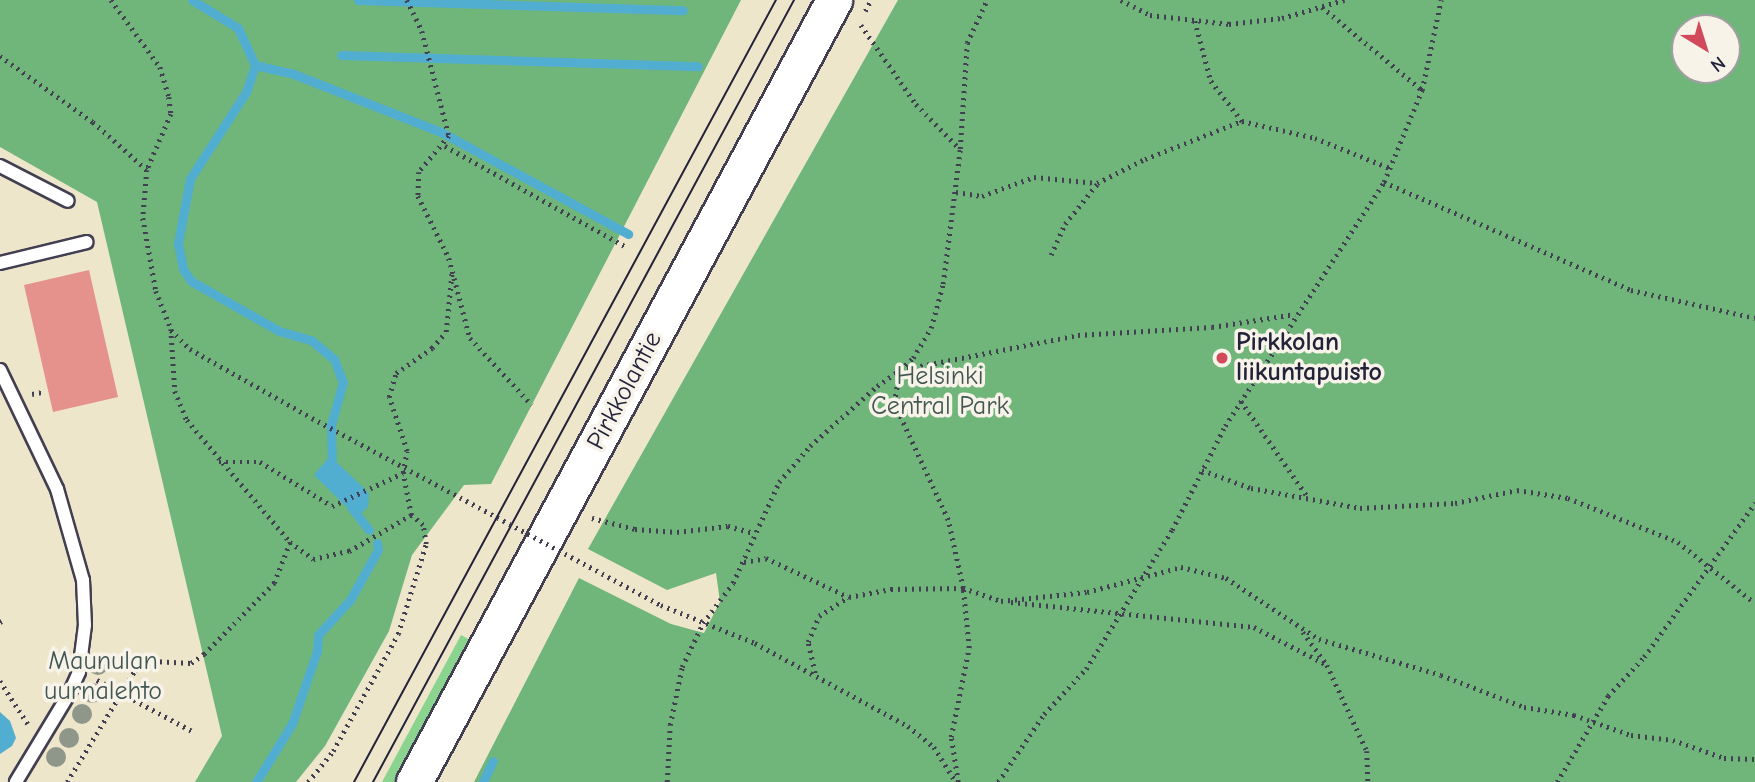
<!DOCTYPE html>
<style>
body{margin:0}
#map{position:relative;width:1755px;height:782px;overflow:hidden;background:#eee6cb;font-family:"Comic Neue",sans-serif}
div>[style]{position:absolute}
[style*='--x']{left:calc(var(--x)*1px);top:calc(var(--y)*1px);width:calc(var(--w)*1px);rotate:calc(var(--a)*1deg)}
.green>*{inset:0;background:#8bd490}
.forest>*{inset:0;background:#70b67a}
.water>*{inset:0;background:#52aed0}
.stream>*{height:9px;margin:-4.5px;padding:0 4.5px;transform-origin:4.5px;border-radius:4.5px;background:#52aed0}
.building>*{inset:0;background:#e4928b}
.path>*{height:4.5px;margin-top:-2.25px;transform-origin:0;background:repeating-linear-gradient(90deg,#413f51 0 2px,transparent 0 7px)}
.roads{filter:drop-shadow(2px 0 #413f51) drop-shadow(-2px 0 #413f51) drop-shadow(0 2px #413f51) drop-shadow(0 -2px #413f51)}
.service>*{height:12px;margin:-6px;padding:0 6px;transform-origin:6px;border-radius:6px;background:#fff}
.secondary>*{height:35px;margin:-17.5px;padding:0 17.5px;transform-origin:17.5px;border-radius:17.5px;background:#fff}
.tram>*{height:2px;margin:-1px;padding:0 1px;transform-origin:1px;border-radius:1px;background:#22223b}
.path-bridge>*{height:4.5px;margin-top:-2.25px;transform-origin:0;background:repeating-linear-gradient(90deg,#413f51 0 2px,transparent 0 7px)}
.trees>*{width:20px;height:20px;margin:-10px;border-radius:50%;background:#8f978a}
.dots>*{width:19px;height:19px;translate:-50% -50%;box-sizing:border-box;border:4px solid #f7f3e8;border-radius:50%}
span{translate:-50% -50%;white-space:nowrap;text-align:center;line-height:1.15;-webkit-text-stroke:7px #f7f3e8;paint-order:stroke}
.poi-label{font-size:26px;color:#22223b;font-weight:700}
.left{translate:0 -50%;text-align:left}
.park-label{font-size:26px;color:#425754}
.street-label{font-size:26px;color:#22223b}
.north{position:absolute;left:1671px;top:14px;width:70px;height:70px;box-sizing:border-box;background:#f7f3e8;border:2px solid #a29fa3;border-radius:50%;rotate:142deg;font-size:19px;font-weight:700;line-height:28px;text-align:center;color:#22223b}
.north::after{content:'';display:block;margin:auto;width:24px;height:32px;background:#d1495b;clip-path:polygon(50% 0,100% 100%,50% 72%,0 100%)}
</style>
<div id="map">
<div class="green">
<div style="clip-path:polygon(461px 635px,474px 642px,398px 782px,382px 782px)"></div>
</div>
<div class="forest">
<div style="clip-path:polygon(0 0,741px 0,491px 484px,464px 485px,412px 555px,389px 631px,325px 746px,296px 782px,195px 782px,222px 736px,97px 202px,0 147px)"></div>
<div style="clip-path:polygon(evenodd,898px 0,1755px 0,1755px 782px,474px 782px,579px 578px,671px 624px,704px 633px,720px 602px,716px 573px,667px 590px,588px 549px,898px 0,1727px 28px,1727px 70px,1685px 70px,1685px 28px,1727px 28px)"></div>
</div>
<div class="water">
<div style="clip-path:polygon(330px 456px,369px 493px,368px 507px,357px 517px,314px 475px)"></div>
<div style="clip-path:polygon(0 712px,10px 721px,16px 738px,12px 746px,0 754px)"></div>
</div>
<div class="stream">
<div style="--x:192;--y:0;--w:54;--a:31.3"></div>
<div style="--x:238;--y:28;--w:41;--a:65.3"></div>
<div style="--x:255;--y:65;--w:28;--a:108"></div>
<div style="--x:246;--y:92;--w:103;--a:122.8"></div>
<div style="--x:190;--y:179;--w:65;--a:100.6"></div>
<div style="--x:178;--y:243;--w:26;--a:79"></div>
<div style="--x:183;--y:269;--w:14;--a:56"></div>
<div style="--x:191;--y:281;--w:101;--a:29.6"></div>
<div style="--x:279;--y:331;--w:33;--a:16"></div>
<div style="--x:311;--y:340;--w:30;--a:40"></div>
<div style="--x:334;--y:359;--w:25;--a:69"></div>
<div style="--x:343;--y:382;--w:45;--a:105.6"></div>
<div style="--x:331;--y:425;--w:41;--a:88.6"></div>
<div style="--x:358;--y:0;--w:325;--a:1.8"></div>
<div style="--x:341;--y:55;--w:357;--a:1.8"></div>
<div style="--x:255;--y:65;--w:37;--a:13"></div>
<div style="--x:291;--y:73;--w:163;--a:21.5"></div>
<div style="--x:443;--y:133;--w:211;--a:28.6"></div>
<div style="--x:351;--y:507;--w:29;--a:52"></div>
<div style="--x:256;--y:782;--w:68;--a:-58.2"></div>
<div style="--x:292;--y:724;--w:77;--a:-71.1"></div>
<div style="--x:317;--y:651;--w:16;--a:-86"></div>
<div style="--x:318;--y:635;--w:47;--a:-47.6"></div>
<div style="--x:350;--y:600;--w:57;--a:-60.8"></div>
<div style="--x:378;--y:550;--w:7;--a:-98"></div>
<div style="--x:483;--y:782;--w:23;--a:-65"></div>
</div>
<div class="building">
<div style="clip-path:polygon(89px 270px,118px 397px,53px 412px,24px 285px)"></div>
</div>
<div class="path">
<div style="--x:111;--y:0;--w:83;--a:53.8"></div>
<div style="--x:160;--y:67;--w:31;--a:73"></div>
<div style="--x:169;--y:97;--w:17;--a:83"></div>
<div style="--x:171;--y:114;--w:61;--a:113.2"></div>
<div style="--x:147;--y:170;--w:48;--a:94.8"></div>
<div style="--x:143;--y:218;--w:74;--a:79.9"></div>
<div style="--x:156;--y:291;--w:41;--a:68.5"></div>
<div style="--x:171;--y:329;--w:62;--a:86.3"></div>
<div style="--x:175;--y:391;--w:31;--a:68"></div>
<div style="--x:187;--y:420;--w:160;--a:49.8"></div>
<div style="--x:290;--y:542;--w:29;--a:36"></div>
<div style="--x:313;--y:559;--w:37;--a:-13"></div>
<div style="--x:349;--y:551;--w:72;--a:-30.1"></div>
<div style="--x:407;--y:0;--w:34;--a:64"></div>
<div style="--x:422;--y:31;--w:108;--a:75.6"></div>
<div style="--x:449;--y:136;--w:47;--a:129.8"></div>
<div style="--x:419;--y:172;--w:24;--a:92"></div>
<div style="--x:418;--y:196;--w:69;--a:63.4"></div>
<div style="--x:449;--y:258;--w:83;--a:75.3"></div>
<div style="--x:470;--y:338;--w:91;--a:47.2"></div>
<div style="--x:1121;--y:0;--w:33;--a:27"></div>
<div style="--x:1150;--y:15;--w:80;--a:6.5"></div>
<div style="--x:1229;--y:24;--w:53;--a:-6.5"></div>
<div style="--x:1282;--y:18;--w:65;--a:-16.2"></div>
<div style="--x:1322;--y:7;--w:130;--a:39.7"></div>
<div style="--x:865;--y:11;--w:13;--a:-61"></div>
<div style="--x:1195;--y:21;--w:62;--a:75.1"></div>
<div style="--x:1211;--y:81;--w:51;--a:52.2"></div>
<div style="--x:861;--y:25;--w:96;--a:55.2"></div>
<div style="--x:916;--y:104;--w:62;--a:45.7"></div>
<div style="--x:0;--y:56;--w:114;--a:35.4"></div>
<div style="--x:93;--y:122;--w:72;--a:41.6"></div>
<div style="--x:445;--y:146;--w:206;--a:29.1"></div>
<div style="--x:1384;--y:182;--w:270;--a:23.6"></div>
<div style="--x:1631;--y:290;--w:127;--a:12.7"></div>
<div style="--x:956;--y:192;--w:26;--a:9"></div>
<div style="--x:982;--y:196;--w:55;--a:-20.1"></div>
<div style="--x:1034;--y:177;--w:63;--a:5.4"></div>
<div style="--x:1097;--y:183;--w:54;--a:-26.6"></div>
<div style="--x:1145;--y:159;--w:104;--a:-21.4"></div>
<div style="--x:1242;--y:121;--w:75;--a:13.1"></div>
<div style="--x:1315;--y:138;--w:81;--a:21.8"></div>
<div style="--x:1051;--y:255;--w:34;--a:-66"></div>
<div style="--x:1065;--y:224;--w:51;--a:-51.3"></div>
<div style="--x:171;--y:330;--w:27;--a:45"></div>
<div style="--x:190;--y:349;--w:140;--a:29.5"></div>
<div style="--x:32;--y:394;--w:10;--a:-11"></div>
<div style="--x:1241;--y:401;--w:116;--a:55.2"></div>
<div style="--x:219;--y:462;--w:41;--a:0"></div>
<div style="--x:260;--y:462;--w:84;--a:31.4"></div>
<div style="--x:332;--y:506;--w:78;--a:-24.9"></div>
<div style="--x:1202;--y:470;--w:52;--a:20.2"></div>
<div style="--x:1251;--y:488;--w:111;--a:10.4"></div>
<div style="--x:1360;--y:508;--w:95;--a:-3"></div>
<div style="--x:1455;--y:503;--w:63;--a:-11.8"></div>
<div style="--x:1517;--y:490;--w:52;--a:8.9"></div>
<div style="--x:1568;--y:498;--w:118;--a:21.8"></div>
<div style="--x:1678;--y:542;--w:98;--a:38.4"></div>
<div style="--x:592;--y:518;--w:44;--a:14.3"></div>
<div style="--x:635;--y:529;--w:42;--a:4.1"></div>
<div style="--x:677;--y:532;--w:51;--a:-6.7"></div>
<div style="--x:728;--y:526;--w:28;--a:15"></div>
<div style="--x:744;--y:562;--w:22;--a:-10"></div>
<div style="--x:766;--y:558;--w:92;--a:25.2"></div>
<div style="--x:849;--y:597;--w:43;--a:-10.8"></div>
<div style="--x:891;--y:589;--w:72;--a:-0.8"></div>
<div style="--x:963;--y:588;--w:40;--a:18.9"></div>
<div style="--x:1001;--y:601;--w:86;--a:-6"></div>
<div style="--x:1087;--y:592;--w:97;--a:-14.9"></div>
<div style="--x:1181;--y:567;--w:46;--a:13.7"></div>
<div style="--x:1226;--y:578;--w:111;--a:33.3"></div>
<div style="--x:1319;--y:639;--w:127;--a:16.4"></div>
<div style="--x:1441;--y:675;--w:89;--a:21.1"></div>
<div style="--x:1524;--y:707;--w:51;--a:9.1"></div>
<div style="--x:1574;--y:715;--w:60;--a:19.3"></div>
<div style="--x:1631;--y:735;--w:42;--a:6.8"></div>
<div style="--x:1673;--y:740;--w:54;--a:19.4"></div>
<div style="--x:1724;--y:758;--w:31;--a:2"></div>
<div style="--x:1011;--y:602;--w:244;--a:5.9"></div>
<div style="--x:1254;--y:627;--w:82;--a:27.5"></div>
<div style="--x:661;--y:605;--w:101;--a:22"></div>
<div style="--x:755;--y:643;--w:174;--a:28.5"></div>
<div style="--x:908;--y:726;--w:33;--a:39"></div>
<div style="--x:934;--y:747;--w:41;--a:57.8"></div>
<div style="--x:0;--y:622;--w:2;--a:-27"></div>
<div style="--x:1303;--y:632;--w:41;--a:54"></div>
<div style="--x:1327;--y:665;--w:95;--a:65.1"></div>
<div style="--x:1367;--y:751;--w:31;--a:88"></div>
<div style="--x:815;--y:673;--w:32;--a:-103"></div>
<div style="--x:808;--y:642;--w:28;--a:-67"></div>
<div style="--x:819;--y:616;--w:35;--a:-33"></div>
<div style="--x:97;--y:680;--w:110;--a:28.2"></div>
<div style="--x:0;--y:681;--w:51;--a:56.9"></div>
<div style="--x:67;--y:782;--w:131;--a:-58.7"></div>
<div style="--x:135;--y:670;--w:20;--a:-27"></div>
<div style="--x:153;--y:661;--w:38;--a:3"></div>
<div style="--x:191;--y:663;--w:16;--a:-35"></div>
<div style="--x:204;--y:654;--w:100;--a:-45.4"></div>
<div style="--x:274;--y:583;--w:44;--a:-68.7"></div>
<div style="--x:308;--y:782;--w:40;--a:-51"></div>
<div style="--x:333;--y:751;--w:134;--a:-60.9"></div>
<div style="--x:398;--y:634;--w:94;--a:-72.7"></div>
<div style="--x:426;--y:544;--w:19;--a:-99"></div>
<div style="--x:423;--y:525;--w:16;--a:-140"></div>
<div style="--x:411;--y:515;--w:43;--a:-100.8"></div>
<div style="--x:403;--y:473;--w:22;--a:-80"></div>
<div style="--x:407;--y:451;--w:57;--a:-108.4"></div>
<div style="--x:389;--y:397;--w:25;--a:-74"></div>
<div style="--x:396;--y:373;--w:44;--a:-34.8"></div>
<div style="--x:432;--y:348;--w:21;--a:-49"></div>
<div style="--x:446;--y:332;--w:61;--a:-84.4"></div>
<div style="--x:667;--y:782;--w:57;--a:-87"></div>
<div style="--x:670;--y:725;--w:59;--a:-78.3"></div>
<div style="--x:682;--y:667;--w:49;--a:-64.5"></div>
<div style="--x:703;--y:623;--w:50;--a:-53.1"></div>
<div style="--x:733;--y:583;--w:111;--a:-65.5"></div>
<div style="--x:779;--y:482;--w:48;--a:-49.3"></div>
<div style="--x:810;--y:446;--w:90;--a:-41.8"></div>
<div style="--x:877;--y:386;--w:28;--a:-35"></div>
<div style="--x:900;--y:370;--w:181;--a:-11.1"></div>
<div style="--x:1078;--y:335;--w:134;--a:-3.4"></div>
<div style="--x:1212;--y:327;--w:84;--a:-8.9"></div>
<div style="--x:958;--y:782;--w:46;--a:-98.8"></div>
<div style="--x:951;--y:737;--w:91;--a:-78.6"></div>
<div style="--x:969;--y:648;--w:60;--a:-95.7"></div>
<div style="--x:963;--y:588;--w:70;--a:-102.4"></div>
<div style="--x:948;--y:520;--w:129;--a:-114.8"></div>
<div style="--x:894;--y:403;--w:34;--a:-80"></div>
<div style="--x:900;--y:370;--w:18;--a:-43"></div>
<div style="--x:913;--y:358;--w:35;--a:-59"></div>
<div style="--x:931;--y:328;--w:46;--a:-74.7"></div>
<div style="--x:943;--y:284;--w:136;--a:-82.8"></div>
<div style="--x:960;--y:149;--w:106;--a:-86.2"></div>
<div style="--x:967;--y:43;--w:47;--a:-65.1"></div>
<div style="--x:998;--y:782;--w:82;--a:-55.9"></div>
<div style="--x:1044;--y:714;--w:62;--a:-47"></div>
<div style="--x:1086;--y:669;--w:163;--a:-58.3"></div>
<div style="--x:1172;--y:530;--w:117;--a:-63"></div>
<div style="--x:1225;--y:426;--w:291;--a:-56.9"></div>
<div style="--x:1384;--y:182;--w:100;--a:-67.6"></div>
<div style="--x:1422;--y:90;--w:92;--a:-78.1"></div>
<div style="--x:1557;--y:782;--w:100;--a:-59.3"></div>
<div style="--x:1608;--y:696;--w:53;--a:-47.3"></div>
<div style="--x:1644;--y:657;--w:190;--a:-54.2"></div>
</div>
<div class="roads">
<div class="service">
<div style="--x:0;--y:166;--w:76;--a:27.2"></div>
<div style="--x:0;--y:263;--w:89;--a:-13.6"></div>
<div style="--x:0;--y:370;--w:132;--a:64.4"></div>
<div style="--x:57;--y:489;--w:95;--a:74.1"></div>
<div style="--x:83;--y:580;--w:45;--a:87.5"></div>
<div style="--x:85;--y:625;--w:47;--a:97.3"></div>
<div style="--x:79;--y:672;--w:24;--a:114"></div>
<div style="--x:69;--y:694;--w:103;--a:121.1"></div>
</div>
<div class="secondary">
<div style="--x:414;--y:782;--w:888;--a:-61.76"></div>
</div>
</div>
<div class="tram">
<div style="--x:354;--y:782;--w:889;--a:-61.65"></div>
<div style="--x:373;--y:782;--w:888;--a:-61.7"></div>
</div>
<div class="path-bridge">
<div style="--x:312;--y:418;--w:396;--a:28.2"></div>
</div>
<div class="trees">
<div style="left:98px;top:665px"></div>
<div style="left:92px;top:693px"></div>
<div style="left:82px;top:714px"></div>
<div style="left:69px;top:738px"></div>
<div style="left:56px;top:757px"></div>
</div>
<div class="dots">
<div style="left:1222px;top:358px;background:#d1495b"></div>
</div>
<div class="poi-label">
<span class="left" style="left:1236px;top:358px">Pirkkolan<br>liikuntapuisto</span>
</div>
<div class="park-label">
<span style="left:940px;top:392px">Helsinki<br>Central Park</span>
<span style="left:103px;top:677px">Maunulan<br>uurnalehto</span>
</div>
<div class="street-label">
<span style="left:625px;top:391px;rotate:-62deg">Pirkkolantie</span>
</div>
<div class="north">N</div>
</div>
